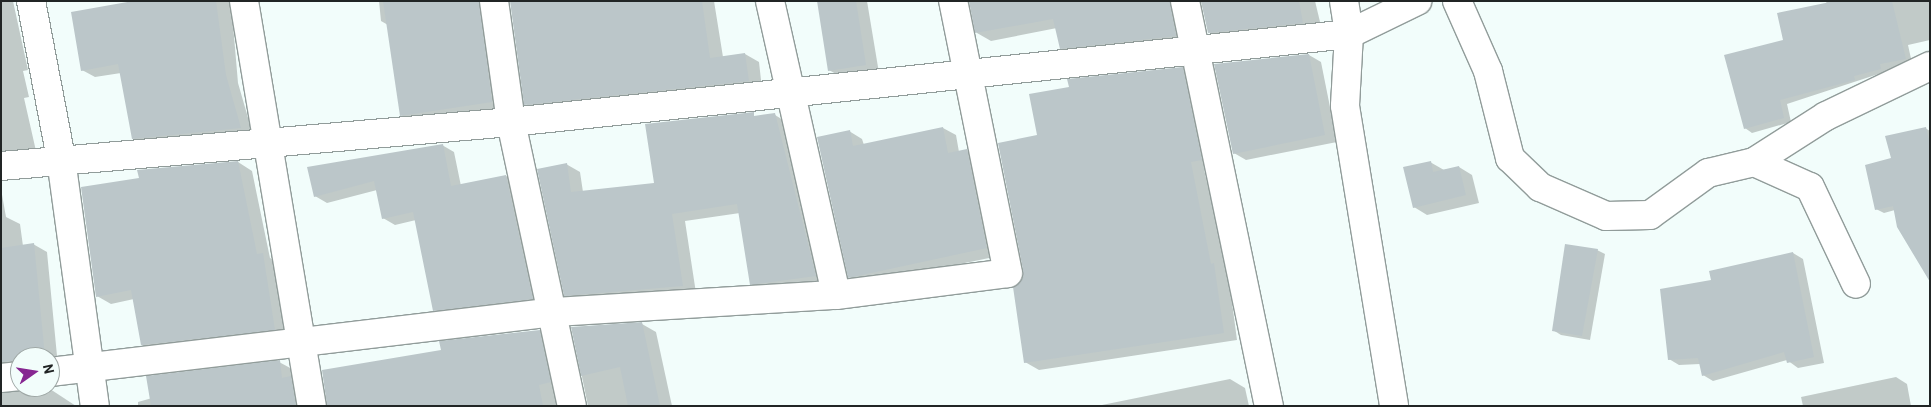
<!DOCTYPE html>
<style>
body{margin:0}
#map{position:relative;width:1931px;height:407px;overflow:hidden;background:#f2fdfb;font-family:Barlow,sans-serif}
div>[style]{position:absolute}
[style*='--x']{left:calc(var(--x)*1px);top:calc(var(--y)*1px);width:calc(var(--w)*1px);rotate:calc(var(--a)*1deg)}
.shadow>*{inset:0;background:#0003}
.building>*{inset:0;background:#bbc6c9}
.roads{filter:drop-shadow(1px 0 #919c9a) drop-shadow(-1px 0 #919c9a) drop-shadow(0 1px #919c9a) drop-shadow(0 -1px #919c9a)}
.street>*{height:28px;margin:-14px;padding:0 14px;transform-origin:14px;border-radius:14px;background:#fff}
span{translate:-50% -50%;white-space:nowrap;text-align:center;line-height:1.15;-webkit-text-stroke:4.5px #f2fdfb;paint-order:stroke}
.frame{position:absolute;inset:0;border:2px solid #212525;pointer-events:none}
.north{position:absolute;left:10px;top:347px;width:50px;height:50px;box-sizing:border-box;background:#f2fdfb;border:1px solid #9ea7a5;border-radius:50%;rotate:77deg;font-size:14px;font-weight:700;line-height:20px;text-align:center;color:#212525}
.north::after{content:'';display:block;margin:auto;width:18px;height:22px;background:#862691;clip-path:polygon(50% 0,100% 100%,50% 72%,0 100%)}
</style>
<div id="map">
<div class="shadow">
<div style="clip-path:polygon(1px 1px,13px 1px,28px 70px,23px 71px,29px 97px,24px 98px,36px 151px,1px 159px)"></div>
<div style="clip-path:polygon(141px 1px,231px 1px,238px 83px,253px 135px,146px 146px,133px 138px,121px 73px,95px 77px,82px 70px)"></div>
<div style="clip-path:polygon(379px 1px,495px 1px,506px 110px,415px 123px,401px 115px,388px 25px,381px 21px)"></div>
<div style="clip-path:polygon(511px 1px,714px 1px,723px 57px,745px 54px,759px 62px,762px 89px,539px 112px,526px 104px)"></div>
<div style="clip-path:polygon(818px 1px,867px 1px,879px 73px,843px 78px,829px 70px)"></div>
<div style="clip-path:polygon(969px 1px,1188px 1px,1190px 44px,1075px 56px,1061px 48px,1057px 28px,991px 41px,977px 33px)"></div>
<div style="clip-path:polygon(1201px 1px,1315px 1px,1321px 26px,1223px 41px,1209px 32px)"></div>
<div style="clip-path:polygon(1828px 1px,1930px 1px,1930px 40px,1908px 45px,1912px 63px,1787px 104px,1791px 122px,1752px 133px,1745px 128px,1785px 41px)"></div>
<div style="clip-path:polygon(1309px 55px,1321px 62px,1337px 142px,1246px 160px,1234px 153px)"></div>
<div style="clip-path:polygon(1182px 68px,1196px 76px,1215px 167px,1204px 169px,1228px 272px,1237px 340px,1039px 370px,1025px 362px,1024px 279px,1038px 136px)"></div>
<div style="clip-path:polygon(775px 115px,788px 123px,829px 284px,764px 292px,751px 284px,740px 213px,685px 221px,696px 293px,579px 303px,565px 295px,566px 164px,580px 172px,583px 192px,656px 184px)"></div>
<div style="clip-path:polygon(943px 128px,956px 135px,959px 152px,967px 150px,980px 158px,999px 256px,862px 284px,849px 277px,849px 131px,862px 139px,864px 145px)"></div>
<div style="clip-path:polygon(1925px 128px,1930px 131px,1930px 262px,1895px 210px,1884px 213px,1876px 209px,1893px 159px)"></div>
<div style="clip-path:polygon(442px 145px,454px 152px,461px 186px,506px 176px,518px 183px,544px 305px,446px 317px,434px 310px,416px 220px,395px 225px,383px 218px,377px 190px,327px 203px,315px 196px)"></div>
<div style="clip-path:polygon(238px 162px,252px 171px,270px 258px,277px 262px,289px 337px,156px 353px,142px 345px,134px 299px,111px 304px,97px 296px)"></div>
<div style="clip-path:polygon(1430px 162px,1444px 170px,1459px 167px,1472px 175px,1479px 203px,1427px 215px,1414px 207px)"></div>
<div style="clip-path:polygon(1px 189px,6px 217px,20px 224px,23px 246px,33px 244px,47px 252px,58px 366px,50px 377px,50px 357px,20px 357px,20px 369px,1px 378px)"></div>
<div style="clip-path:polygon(1597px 250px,1605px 254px,1590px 340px,1561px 335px,1553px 330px)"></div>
<div style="clip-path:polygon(1793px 253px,1803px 259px,1824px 363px,1798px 368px,1787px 360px,1713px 381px,1703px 375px,1700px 364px,1679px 365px,1669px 359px,1713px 281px)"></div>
<div style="clip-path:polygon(642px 324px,656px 332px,672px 406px,588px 406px,572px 328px)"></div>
<div style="clip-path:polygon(539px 331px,554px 339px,568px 406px,327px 406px,443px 351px)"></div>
<div style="clip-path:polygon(279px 362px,294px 370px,309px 406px,138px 406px,138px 402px)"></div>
<div style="clip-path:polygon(1896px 377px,1907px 384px,1911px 406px,1803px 406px,1801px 397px)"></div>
<div style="clip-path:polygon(1230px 379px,1245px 388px,1249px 406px,1097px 406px)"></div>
<div style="clip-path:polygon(31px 387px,47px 387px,76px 406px,1px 406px,1px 392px)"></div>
</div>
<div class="building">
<div style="clip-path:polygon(133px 1px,216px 1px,226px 75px,241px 128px,132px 139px,118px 64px,81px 71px,71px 12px)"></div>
<div style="clip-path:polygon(383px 1px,479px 1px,492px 102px,400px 116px)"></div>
<div style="clip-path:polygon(510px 1px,702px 1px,710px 58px,745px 53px,749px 81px,524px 105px)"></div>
<div style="clip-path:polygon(817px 1px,856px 1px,866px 65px,828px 71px)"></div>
<div style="clip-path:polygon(969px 1px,1170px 1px,1176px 36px,1060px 49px,1053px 19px,975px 33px)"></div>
<div style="clip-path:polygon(1201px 1px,1299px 1px,1303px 23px,1208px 33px)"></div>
<div style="clip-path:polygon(1835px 1px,1892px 1px,1906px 59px,1880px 64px,1881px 69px,1854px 76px,1855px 80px,1780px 100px,1784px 118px,1744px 129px,1724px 55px,1783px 40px,1777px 13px)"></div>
<div style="clip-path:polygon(1309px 54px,1325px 135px,1233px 154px,1214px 64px)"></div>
<div style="clip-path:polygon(1183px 67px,1202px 160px,1191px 162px,1211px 264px,1214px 263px,1224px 333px,1024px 363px,1013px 287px,1022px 279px,1023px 270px,998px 143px,1037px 135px,1029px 94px,1069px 87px,1067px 79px)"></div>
<div style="clip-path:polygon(754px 112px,754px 116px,775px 113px,816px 276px,750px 285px,737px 204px,672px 214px,683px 286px,564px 296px,537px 169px,567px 163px,571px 192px,654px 183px,645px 124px)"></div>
<div style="clip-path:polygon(943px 127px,948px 153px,967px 149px,987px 248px,848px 278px,817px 137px,850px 130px,853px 146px)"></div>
<div style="clip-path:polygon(1926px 127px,1930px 145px,1930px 282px,1897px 227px,1893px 206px,1875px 210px,1865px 165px,1891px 158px,1885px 136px)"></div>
<div style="clip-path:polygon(443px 144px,451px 186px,506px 175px,533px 299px,433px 311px,413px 212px,382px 219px,374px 181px,314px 197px,307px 167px)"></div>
<div style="clip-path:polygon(238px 161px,257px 254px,263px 253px,275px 330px,141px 345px,131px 290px,96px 297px,81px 187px,139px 178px,137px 170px)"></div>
<div style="clip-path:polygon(1431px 161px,1433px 172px,1459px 166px,1466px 195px,1413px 208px,1403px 167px)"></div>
<div style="clip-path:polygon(34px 243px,45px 357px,1px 362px,1px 248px)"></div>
<div style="clip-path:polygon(1565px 244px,1598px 249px,1582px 336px,1552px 331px)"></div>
<div style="clip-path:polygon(1793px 252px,1814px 357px,1787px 363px,1784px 352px,1702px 376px,1698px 358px,1668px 360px,1660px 289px,1711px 280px,1709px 271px)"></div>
<div style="clip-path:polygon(642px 322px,660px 406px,628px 406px,620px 367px,581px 376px,571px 327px)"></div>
<div style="clip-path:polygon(540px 330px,551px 382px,539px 385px,543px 406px,327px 406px,322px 370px,441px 350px,439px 341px)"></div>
<div style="clip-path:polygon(280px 360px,282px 378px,291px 376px,296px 406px,151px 406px,146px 376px)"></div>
</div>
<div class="roads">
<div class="street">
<div style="--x:31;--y:1;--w:161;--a:79.2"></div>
<div style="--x:61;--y:159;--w:249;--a:82.2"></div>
<div style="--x:244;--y:1;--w:411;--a:80.5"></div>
<div style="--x:494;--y:1;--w:122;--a:82"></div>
<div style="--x:511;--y:122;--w:290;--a:77.9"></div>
<div style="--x:770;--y:1;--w:301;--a:77.3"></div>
<div style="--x:1185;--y:1;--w:414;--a:78.3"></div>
<div style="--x:1344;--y:1;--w:33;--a:81"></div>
<div style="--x:1349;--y:34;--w:72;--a:93.2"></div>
<div style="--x:1345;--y:106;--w:304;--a:80.7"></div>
<div style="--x:1457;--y:1;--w:77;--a:66.1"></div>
<div style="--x:1488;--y:71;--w:90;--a:75.8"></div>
<div style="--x:1510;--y:158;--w:42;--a:44"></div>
<div style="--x:1540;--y:187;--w:72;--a:23.7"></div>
<div style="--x:1606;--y:216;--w:44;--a:-1.3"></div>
<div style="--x:1650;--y:215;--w:72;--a:-35.9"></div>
<div style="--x:1708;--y:173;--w:47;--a:-13.4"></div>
<div style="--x:1754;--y:162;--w:61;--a:24.1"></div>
<div style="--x:1810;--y:187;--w:107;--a:64.6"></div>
<div style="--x:1754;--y:162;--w:85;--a:-32.6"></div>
<div style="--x:1826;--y:116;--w:115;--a:-25.7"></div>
<div style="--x:1;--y:166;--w:512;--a:-4.93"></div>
<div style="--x:511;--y:122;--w:843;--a:-5.99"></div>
<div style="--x:1349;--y:34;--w:76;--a:-25.9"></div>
<div style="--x:50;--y:372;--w:509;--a:-6.78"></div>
<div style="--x:555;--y:312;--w:282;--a:-3.5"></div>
<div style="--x:836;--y:295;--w:173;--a:-7.3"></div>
<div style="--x:1008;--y:273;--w:278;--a:-101.4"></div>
<div style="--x:1;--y:378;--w:19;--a:-6"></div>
</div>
</div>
<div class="frame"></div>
<div class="north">N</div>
</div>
